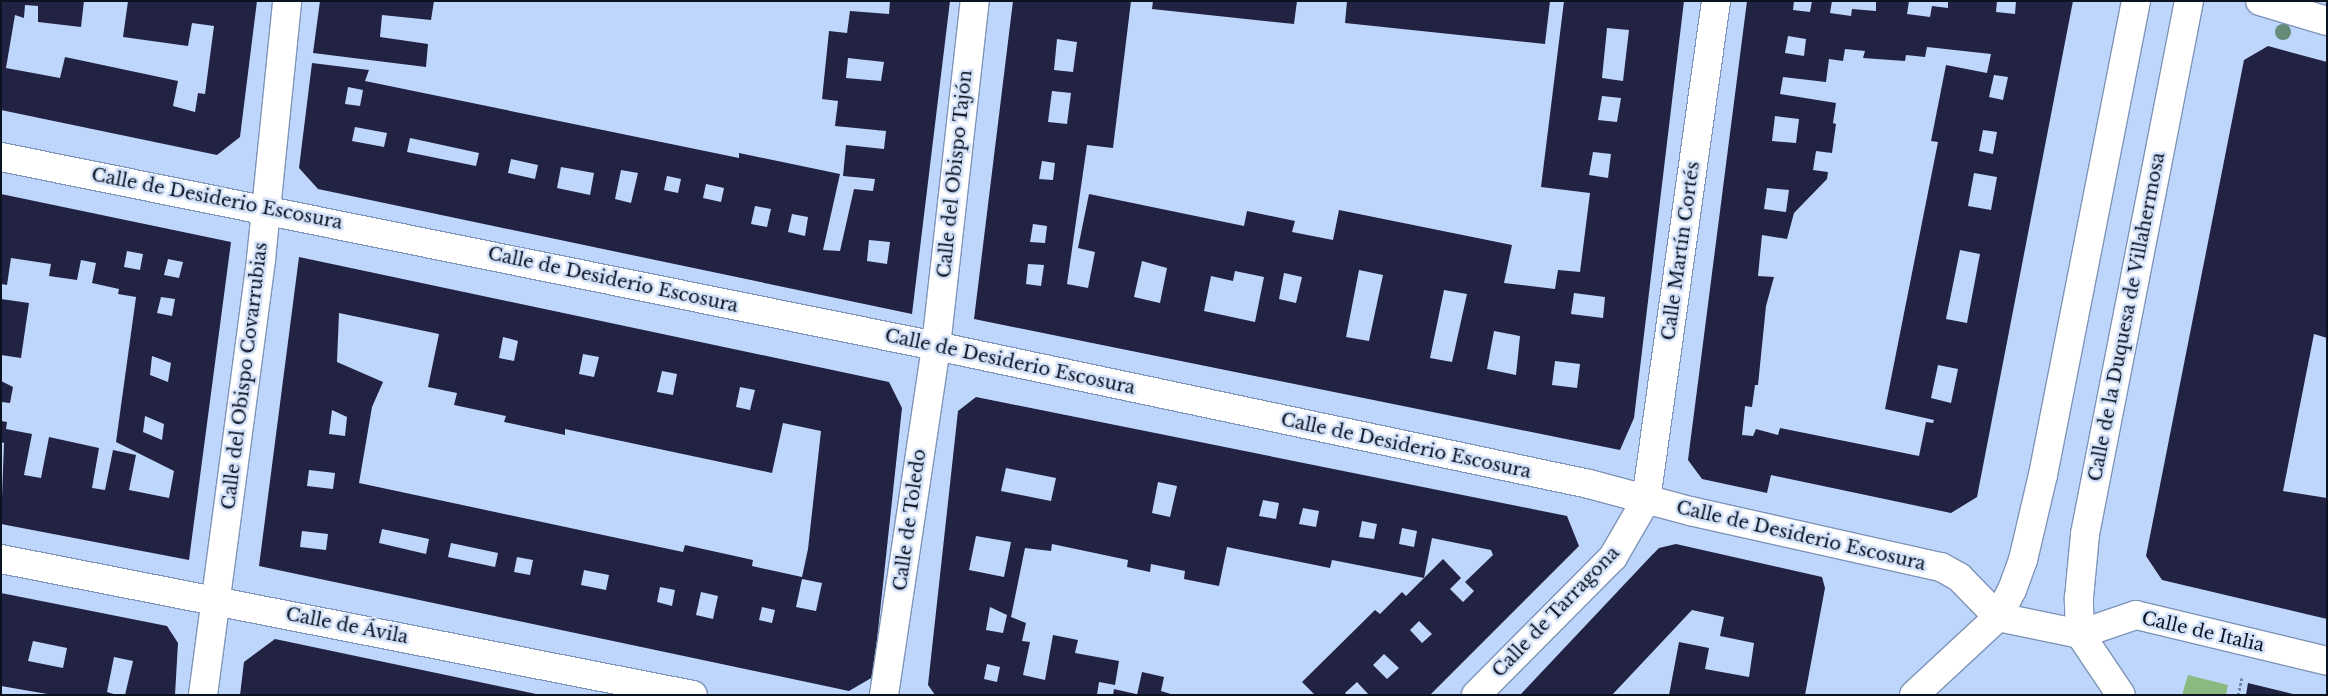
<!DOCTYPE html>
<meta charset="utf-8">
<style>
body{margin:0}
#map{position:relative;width:2328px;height:696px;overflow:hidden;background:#bfd6fc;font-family:"Libre Baskerville",serif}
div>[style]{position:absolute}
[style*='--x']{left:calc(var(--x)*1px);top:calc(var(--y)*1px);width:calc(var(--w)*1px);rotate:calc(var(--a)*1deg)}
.green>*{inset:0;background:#8aba7f}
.building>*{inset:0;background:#222343}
.path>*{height:3px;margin-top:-1.5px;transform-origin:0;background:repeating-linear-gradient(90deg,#7586a2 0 2.5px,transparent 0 5px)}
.roads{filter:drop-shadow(1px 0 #7e94b8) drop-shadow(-1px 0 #7e94b8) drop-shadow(0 1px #7e94b8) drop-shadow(0 -1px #7e94b8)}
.minor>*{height:28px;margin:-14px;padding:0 14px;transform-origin:14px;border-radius:14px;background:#fff}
.major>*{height:28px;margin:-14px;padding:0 14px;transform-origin:14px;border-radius:14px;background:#fff}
.trees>*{width:16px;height:16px;margin:-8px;border-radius:50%;background:#648c77}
span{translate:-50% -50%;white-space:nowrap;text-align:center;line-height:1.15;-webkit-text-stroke:5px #d4e3fa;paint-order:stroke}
.street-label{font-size:18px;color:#0b1320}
.frame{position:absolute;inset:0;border:2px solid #0b1320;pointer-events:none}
</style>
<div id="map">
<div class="green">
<div style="clip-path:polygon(2188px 675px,2228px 685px,2226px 695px,2182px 695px)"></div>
</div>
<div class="building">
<div style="clip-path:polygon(1px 1px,84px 1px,81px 27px,38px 22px,38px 6px,25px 5px,24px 18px,15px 15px,6px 68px,60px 78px,65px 57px,178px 81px,173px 106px,195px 112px,198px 93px,205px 94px,214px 26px,192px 23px,188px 46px,123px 37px,128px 1px,257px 1px,240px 137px,217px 155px,1px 110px)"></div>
<div style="clip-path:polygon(320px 1px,434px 1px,431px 20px,382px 15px,380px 37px,428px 44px,426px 67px,313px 53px)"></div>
<div style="clip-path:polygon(evenodd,890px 1px,950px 1px,912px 314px,318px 189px,299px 168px,312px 63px,369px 70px,365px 81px,739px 158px,739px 153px,840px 174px,823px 250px,840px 251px,854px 189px,873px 191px,875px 179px,843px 176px,846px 145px,884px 149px,886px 131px,835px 126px,838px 101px,822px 99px,829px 31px,847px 33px,850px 11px,889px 14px,890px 1px,848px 58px,884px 62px,881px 81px,846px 78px,848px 58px,890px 1px,348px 87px,363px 90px,360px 106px,345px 104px,348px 87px,890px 1px,355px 127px,387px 133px,384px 147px,352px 141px,355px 127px,890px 1px,410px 138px,479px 153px,476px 166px,407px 152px,410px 138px,890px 1px,511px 159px,538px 165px,535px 179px,508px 173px,511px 159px,890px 1px,561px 167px,594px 173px,590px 195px,557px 188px,561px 167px,890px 1px,621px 170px,638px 173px,631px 203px,615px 199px,621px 170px,890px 1px,667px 176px,681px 179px,678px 193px,664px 190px,667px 176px,890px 1px,706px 184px,724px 188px,721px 202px,703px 198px,706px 184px,890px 1px,755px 206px,771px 209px,767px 227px,751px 224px,755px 206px,890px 1px,792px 214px,808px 217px,805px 236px,788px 232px,792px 214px,890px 1px,869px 240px,890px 242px,887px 264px,867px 261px,869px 240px)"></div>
<div style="clip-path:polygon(evenodd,1013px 1px,1131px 1px,1113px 148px,1087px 145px,1067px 284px,1088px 288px,1095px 252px,1078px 248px,1089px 194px,1244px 226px,1247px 211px,1295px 221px,1292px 232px,1333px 240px,1339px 210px,1512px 245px,1504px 283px,1555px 289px,1558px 270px,1580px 272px,1590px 193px,1541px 187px,1564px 1px,1684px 1px,1634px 418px,1620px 450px,974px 319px,1013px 1px,1607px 28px,1629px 30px,1623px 81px,1602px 78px,1607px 28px,1013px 1px,1057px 39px,1077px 42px,1073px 72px,1054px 70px,1057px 39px,1013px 1px,1052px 91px,1071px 93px,1067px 124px,1048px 122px,1052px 91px,1013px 1px,1602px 96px,1621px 98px,1617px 122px,1598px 120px,1602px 96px,1013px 1px,1593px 152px,1611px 154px,1608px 178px,1589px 175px,1593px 152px,1013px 1px,1042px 161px,1055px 163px,1053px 180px,1039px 179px,1042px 161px,1013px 1px,1033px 224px,1047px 226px,1045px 243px,1030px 242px,1033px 224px,1013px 1px,1142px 261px,1167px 268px,1160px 303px,1134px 297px,1142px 261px,1013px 1px,1028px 264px,1044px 265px,1041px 286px,1026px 284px,1028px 264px,1013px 1px,1359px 270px,1383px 275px,1369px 341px,1346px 337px,1359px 270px,1013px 1px,1235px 271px,1264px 277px,1255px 322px,1204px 311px,1211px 276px,1233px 281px,1235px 271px,1013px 1px,1284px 273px,1302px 277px,1296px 303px,1279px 299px,1284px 273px,1013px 1px,1444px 290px,1467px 294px,1452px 362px,1430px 358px,1444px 290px,1013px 1px,1574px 293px,1605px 297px,1603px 318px,1571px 314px,1574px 293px,1013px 1px,1494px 331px,1520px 336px,1516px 375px,1487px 369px,1494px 331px,1013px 1px,1555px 361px,1580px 364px,1577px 388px,1552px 385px,1555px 361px)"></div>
<div style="clip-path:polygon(1153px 1px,1297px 1px,1294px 24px,1152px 9px)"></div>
<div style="clip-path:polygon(1347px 1px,1550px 1px,1545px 44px,1345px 23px)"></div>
<div style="clip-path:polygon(evenodd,1747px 1px,1794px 1px,1793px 10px,1810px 12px,1812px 1px,1832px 1px,1830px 13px,1851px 16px,1852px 9px,1876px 11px,1876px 1px,1909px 1px,1907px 14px,1930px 17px,1932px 6px,1948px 8px,1948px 1px,1997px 1px,1996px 12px,2015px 14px,2016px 1px,2073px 1px,1977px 497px,1951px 513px,1771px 475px,1767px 493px,1702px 479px,1688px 460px,1747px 1px,1788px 36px,1806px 39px,1804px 56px,1785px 53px,1788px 36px,1747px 1px,1927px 47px,1991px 54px,1987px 73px,1946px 65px,1931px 141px,1938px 142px,1885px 409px,1934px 420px,1933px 423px,1926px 422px,1919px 456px,1780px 428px,1778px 435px,1756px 429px,1753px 436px,1742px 435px,1745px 406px,1752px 407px,1755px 385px,1758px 385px,1766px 306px,1774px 277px,1758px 276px,1762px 235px,1787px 239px,1794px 213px,1827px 179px,1828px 172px,1813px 170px,1816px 151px,1832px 153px,1836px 124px,1833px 123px,1836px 103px,1780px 94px,1783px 77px,1826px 82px,1829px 59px,1843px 61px,1845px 49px,1865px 51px,1863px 58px,1905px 61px,1906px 55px,1925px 57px,1927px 47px,1747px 1px,1994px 75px,2008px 77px,2003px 100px,1989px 97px,1994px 75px,1747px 1px,1775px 116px,1799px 119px,1796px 143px,1772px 141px,1775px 116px,1747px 1px,1983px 130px,1997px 132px,1993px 154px,1979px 151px,1983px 130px,1747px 1px,1974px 173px,1997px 177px,1991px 210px,1968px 206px,1974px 173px,1747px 1px,1767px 188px,1789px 190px,1786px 212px,1764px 209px,1767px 188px,1747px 1px,1960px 250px,1980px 254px,1967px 323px,1946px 319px,1960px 250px,1747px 1px,1938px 365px,1958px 369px,1951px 403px,1931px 398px,1938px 365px)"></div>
<div style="clip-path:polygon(2268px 46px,2327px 62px,2327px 338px,2314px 334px,2283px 491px,2327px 498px,2327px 619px,2162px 580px,2146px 556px,2244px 60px)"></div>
<div style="clip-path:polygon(evenodd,1px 194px,231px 242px,189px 560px,1px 524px,4px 443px,1px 442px,1px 421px,7px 422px,6px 429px,32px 434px,24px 475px,41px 478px,49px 437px,99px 448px,92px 488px,105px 490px,113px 450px,136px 455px,129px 490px,169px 498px,174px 471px,116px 442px,136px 297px,118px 294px,119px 289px,92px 283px,96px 263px,81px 260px,77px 280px,49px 276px,51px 264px,11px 258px,7px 285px,1px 284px,1px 194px,127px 251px,143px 254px,140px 270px,124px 267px,127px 251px,1px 194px,168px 259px,183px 262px,179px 278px,164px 275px,168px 259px,1px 194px,161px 297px,175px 299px,172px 316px,157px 313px,161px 297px,1px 194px,152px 356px,171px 363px,168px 382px,150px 375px,152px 356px,1px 194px,145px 416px,164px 424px,162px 440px,143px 432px,145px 416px)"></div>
<div style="clip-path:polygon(evenodd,299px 257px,889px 382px,902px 408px,873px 677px,849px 691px,259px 566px,299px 257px,339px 313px,439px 334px,428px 387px,457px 393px,454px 405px,506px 416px,504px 422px,565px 435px,565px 429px,772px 473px,783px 423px,821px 431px,808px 549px,802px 577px,752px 566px,753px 560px,685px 545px,683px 552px,359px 483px,372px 407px,383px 382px,337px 362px,339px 313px,299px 257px,503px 337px,518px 341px,514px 361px,499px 358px,503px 337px,299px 257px,583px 354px,599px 357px,594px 377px,579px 374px,583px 354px,299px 257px,662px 371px,677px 374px,673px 395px,657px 392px,662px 371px,299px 257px,740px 387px,755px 390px,750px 410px,736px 407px,740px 387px,299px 257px,332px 410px,347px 417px,345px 436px,329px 434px,332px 410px,299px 257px,309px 470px,335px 473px,333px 489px,307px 486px,309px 470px,299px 257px,382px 529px,429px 539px,426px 554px,379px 543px,382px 529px,299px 257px,302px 531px,328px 534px,326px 550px,300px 547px,302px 531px,299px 257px,451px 543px,498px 553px,495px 567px,448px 557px,451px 543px,299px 257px,517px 557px,533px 560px,530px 575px,514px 572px,517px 557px,299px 257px,584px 570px,609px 575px,606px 590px,581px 585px,584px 570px,299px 257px,802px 579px,822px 583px,816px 611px,796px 607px,802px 579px,299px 257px,660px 587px,675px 590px,672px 606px,657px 602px,660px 587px,299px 257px,701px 592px,718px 596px,713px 619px,696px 615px,701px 592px,299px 257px,762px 607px,775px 610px,772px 623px,759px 620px,762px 607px)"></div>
<div style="clip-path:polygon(1px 299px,29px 303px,21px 358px,1px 355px)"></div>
<div style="clip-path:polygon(1px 381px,13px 387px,10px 403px,1px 402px)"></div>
<div style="clip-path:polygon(evenodd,976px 397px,1567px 516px,1579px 546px,1430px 695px,1369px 695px,1357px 682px,1345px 693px,1347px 695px,1315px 695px,1302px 682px,1375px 610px,1380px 614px,1402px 592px,1406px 596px,1424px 578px,1332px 560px,1330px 568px,1227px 547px,1219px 586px,1184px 579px,1185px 571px,1151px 564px,1150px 572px,1127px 567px,1128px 560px,1052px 544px,1051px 551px,1025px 548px,1011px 617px,1026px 623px,1022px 641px,1030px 642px,1023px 675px,1045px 680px,1053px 635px,1078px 640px,1075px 653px,1119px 661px,1115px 685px,1099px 682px,1097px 695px,935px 695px,928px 685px,958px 411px,976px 397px,1006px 468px,1056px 478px,1051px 501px,1001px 491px,1006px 468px,976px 397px,1158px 482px,1177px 486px,1170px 517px,1152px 513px,1158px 482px,976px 397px,1263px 500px,1279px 503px,1276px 519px,1259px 516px,1263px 500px,976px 397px,1303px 508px,1319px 511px,1316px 527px,1299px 524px,1303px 508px,976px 397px,1362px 521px,1377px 524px,1374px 539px,1359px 537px,1362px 521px,976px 397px,1402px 528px,1417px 531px,1414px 547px,1399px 544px,1402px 528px,976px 397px,976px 536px,1011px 542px,1004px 577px,969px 570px,976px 536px,976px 397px,1432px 538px,1491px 550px,1493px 555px,1465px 582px,1474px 591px,1463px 602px,1450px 589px,1461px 578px,1443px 559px,1424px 578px,1432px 538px,976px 397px,990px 607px,1007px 615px,1003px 633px,986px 630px,990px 607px,976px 397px,1419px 621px,1432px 634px,1422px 643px,1410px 630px,1419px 621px,976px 397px,1384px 654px,1399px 668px,1387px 679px,1373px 665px,1384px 654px,976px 397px,987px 664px,1000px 667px,997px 682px,984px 679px,987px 664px)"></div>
<div style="clip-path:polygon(1676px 544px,1822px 577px,1825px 588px,1805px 695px,1669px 695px,1679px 642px,1709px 648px,1705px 669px,1749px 677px,1754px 643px,1720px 636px,1724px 617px,1692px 610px,1612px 695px,1520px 695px,1652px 555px,1659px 548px)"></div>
<div style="clip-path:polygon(evenodd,1px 593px,167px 626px,178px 643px,175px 695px,125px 695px,133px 661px,114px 657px,107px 692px,117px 695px,53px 695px,1px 686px,1px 593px,33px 641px,67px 648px,63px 668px,28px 661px,33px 641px)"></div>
<div style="clip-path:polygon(275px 639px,536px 694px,536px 695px,240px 695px,244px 662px)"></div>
<div style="clip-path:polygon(1142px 672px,1164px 677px,1161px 691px,1174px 695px,1137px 695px)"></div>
<div style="clip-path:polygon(2248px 683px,2293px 694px,2293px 695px,2246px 695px)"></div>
<div style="clip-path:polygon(1114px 689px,1136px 694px,1136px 695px,1113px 695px)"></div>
</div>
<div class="path">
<div style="--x:2238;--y:695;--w:18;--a:-77"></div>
</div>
<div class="roads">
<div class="minor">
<div style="--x:2260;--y:1;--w:70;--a:16.6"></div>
<div style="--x:1;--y:157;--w:954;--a:11.43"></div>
<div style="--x:936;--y:346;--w:667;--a:11.93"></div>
<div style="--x:1589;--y:484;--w:105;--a:15"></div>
<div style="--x:1690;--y:511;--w:257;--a:12.6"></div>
<div style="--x:1941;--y:567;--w:21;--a:29"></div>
<div style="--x:1959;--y:577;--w:56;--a:45.7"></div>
<div style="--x:1;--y:559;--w:705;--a:11.12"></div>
<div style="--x:2080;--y:634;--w:59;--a:-18.7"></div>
<div style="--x:2136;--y:615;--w:196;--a:13.5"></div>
<div style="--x:203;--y:695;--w:440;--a:-82.4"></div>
<div style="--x:261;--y:259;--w:259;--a:-84.2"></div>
<div style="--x:884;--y:695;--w:353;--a:-81.5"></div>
<div style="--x:936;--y:346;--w:347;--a:-83.6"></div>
<div style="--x:1476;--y:695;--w:194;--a:-45.2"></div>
<div style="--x:1613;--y:557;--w:66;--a:-59.9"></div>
<div style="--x:1646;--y:500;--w:504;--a:-82.01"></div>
</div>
<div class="major">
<div style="--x:1998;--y:617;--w:84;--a:11.7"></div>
<div style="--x:2080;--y:634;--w:73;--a:56.1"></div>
<div style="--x:2080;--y:634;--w:36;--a:-92"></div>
<div style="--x:2079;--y:598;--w:64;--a:-84.6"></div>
<div style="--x:2085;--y:534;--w:543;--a:-78.96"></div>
<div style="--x:1914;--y:695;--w:115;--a:-42.9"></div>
<div style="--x:1998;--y:617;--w:30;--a:-63"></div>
<div style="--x:2012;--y:590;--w:32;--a:-70"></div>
<div style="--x:2023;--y:560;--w:87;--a:-76.8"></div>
<div style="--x:2043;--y:475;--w:483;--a:-78.9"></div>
</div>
</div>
<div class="trees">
<div style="left:2283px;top:32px"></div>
</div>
<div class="street-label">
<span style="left:955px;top:174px;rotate:-84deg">Calle del Obispo Tajón</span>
<span style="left:217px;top:199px;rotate:11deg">Calle de Desiderio Escosura</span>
<span style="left:1681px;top:251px;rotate:-82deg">Calle Martín Cortés</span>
<span style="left:613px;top:280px;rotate:12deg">Calle de Desiderio Escosura</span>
<span style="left:2127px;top:317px;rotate:-79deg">Calle de la Duquesa de Villahermosa</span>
<span style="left:1010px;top:362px;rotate:12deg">Calle de Desiderio Escosura</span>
<span style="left:245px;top:376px;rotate:-83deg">Calle del Obispo Covarrubias</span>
<span style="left:1406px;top:446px;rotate:12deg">Calle de Desiderio Escosura</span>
<span style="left:910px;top:520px;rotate:-82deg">Calle de Toledo</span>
<span style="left:1801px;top:536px;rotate:13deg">Calle de Desiderio Escosura</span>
<span style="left:1556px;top:612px;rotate:-46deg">Calle de Tarragona</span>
<span style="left:347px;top:626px;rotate:11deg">Calle de Ávila</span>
<span style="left:2203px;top:632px;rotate:13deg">Calle de Italia</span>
</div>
<div class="frame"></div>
</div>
